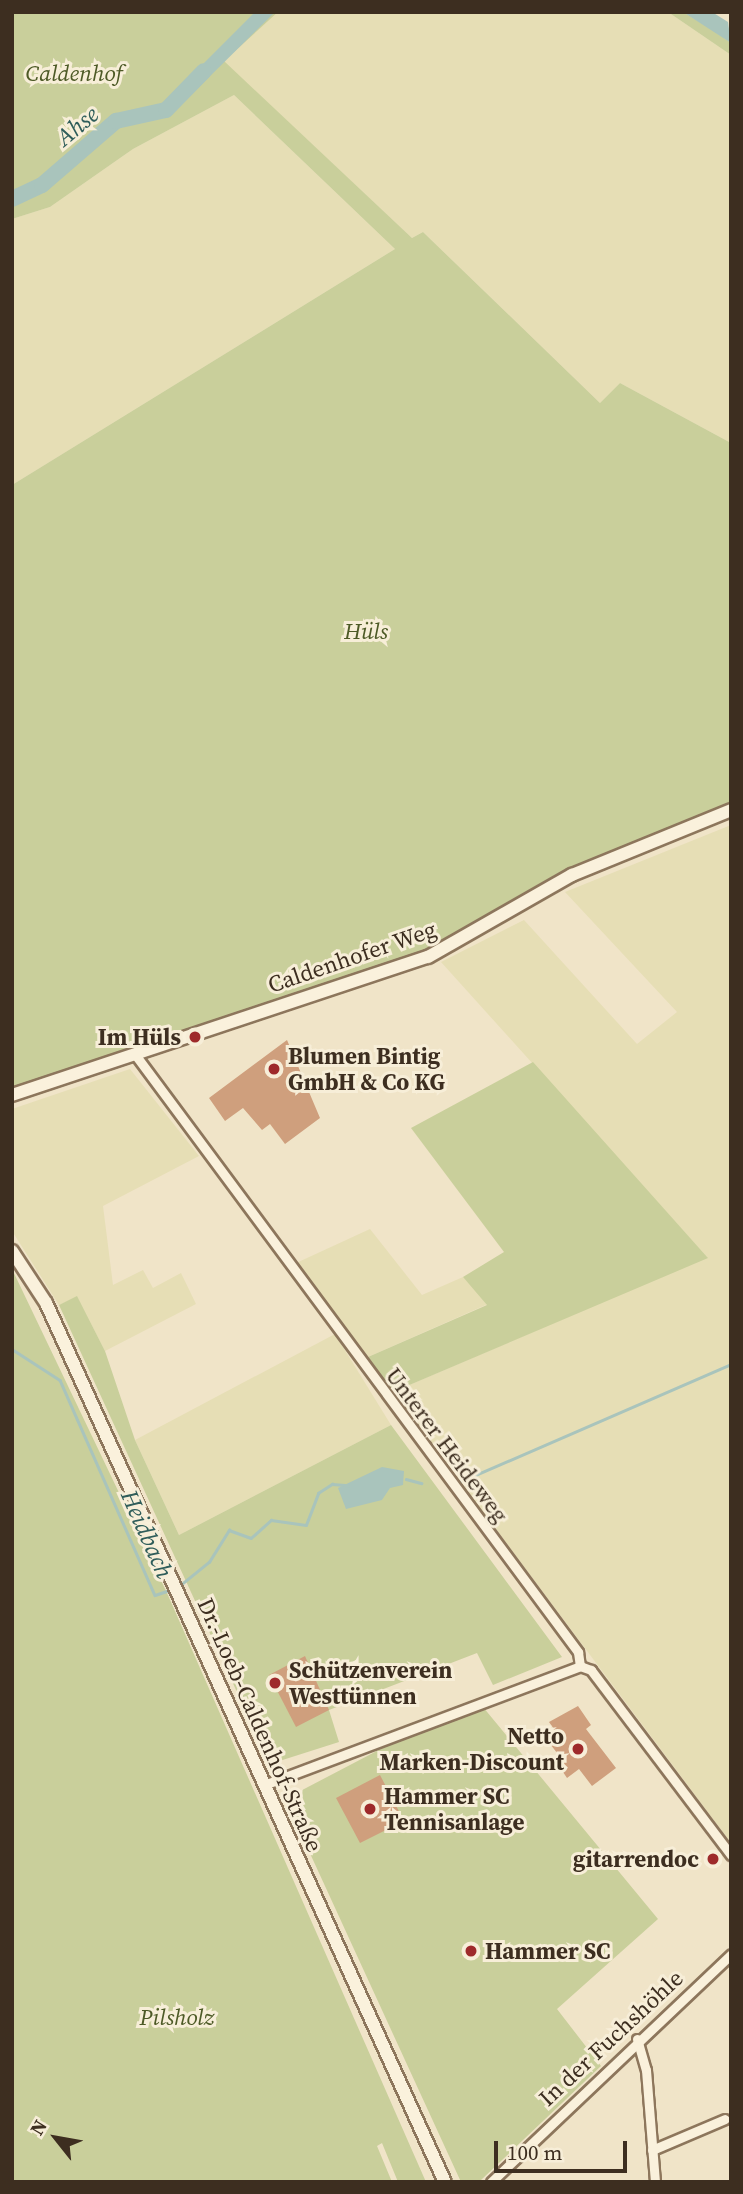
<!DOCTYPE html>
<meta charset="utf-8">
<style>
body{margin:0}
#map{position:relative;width:743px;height:2194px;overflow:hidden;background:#f0e4c8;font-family:"Source Serif 4",serif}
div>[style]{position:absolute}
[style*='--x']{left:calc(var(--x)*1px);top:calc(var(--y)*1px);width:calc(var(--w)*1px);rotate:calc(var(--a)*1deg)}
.farmland>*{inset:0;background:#e6deb5}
.green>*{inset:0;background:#c9cf9b}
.water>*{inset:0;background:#a9c4bc}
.stream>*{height:2.5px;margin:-1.25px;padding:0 1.25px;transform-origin:1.25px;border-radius:1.25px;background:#a9c4bc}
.river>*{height:16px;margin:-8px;padding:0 8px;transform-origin:8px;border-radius:8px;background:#a9c4bc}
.building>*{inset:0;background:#cf9f7d}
.roads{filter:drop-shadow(2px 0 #8d765c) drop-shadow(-2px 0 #8d765c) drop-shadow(0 2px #8d765c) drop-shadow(0 -2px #8d765c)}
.minor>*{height:9px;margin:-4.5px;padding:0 4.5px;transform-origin:4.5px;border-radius:4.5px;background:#faf1dc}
.secondary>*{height:12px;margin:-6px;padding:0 6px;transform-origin:6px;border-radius:6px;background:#faf1dc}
.dots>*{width:19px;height:19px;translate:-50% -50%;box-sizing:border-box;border:4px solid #f7eed8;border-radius:50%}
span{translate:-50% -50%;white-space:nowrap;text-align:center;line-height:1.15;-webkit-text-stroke:6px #f7eed8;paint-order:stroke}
.park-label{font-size:23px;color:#4d5a26;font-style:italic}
.street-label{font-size:23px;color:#3d2e20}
.poi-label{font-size:23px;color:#3d2e20;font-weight:700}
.right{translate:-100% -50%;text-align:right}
.left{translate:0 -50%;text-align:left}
.water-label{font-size:24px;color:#2f5d5a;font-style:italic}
.frame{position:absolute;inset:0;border:14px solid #3d2e20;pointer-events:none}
.north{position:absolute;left:21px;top:2103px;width:70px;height:70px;-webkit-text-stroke:5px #f7eed8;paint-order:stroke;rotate:301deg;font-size:19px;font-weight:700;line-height:28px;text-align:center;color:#3d2e20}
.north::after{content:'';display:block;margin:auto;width:24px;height:32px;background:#3d2e20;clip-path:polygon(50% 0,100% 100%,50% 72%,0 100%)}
.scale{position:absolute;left:494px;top:2141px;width:133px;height:32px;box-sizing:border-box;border:4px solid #3d2e20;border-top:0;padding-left:9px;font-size:21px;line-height:24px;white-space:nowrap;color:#3d2e20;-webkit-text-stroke:5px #f7eed8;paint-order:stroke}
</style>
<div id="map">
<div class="farmland">
<div style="clip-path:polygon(278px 12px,668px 12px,731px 55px,731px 443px,620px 383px,600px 403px,423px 232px,412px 238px,223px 61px)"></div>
<div style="clip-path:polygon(234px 95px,395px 249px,12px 485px,12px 219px,50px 207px,133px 149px)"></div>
<div style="clip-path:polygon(731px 825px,731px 1843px,393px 1392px,707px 1257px,441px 962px,524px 920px,637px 1044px,677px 1012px,565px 892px)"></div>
<div style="clip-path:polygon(130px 1069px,199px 1156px,103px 1206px,113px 1285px,143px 1270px,153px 1288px,181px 1273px,196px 1304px,105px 1351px,77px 1297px,59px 1305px,12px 1231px,12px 1109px)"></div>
<div style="clip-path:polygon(370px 1229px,422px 1295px,463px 1277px,488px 1304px,368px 1357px,294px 1264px)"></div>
<div style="clip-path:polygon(335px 1334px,391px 1425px,179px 1535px,135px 1440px)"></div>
</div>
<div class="green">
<div style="clip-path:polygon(12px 12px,278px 12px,224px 61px,412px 238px,423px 232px,600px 403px,620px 383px,731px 443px,731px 804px,427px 951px,358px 978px,12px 1087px,12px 485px,395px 249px,234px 95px,133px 149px,50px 207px,12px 219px)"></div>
<div style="clip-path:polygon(668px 12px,683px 12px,713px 30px,731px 43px,731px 55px)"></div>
<div style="clip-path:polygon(533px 1062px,708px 1258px,393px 1392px,368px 1357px,487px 1305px,463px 1277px,504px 1252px,411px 1128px)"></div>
<div style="clip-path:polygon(12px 1269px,167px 1593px,426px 2182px,398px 2182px,382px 2143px,377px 2146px,392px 2182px,12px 2182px)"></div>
<div style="clip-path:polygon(77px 1296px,105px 1351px,135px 1440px,179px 1535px,391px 1425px,562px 1657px,493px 1685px,477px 1653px,329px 1710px,339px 1742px,270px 1764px,59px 1305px)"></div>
<div style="clip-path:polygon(483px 1707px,658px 1919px,557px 2009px,601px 2066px,481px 2180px,461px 2182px,285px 1799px,394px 1742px)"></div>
</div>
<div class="water">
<div style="clip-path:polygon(255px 12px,275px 12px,197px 89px,191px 85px,187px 80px)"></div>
<div style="clip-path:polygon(683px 12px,712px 12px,728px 22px,731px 43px)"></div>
<div style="clip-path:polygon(382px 1467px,404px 1471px,403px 1485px,390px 1488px,382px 1500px,346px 1509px,338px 1488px)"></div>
</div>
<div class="stream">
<div style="--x:12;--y:1349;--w:57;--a:32.9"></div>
<div style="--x:60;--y:1380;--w:235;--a:66.2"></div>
<div style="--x:155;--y:1595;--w:18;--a:-19"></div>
<div style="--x:406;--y:1479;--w:16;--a:15"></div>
<div style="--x:455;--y:1484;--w:301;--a:-23.5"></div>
<div style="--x:178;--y:1587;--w:40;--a:-39"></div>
<div style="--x:209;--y:1562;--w:38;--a:-58"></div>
<div style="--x:229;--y:1530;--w:23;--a:20"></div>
<div style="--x:251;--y:1538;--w:27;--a:-42"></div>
<div style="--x:271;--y:1520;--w:35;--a:8"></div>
<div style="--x:306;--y:1525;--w:34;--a:-69"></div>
<div style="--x:318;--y:1493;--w:17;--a:-33"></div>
<div style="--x:332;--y:1484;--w:16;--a:4"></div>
</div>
<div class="river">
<div style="--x:12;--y:199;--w:33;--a:-25"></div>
<div style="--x:42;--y:185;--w:98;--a:-40.9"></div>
<div style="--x:116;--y:121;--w:51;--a:-12.4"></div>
<div style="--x:166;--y:110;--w:54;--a:-45.7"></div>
</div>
<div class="building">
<div style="clip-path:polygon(287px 1040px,320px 1118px,285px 1144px,270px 1124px,262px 1130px,243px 1108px,225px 1121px,209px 1098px)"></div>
<div style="clip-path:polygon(305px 1656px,329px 1710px,296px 1727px,269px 1675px)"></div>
<div style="clip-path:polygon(578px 1706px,591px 1725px,586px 1729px,616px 1768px,592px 1786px,579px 1769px,567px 1778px,559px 1766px,564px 1762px,544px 1736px,554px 1729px,549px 1722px)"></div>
<div style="clip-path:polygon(380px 1775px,404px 1821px,360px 1843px,336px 1798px)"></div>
</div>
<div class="roads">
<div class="minor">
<div style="--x:134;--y:1053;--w:746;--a:53.45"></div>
<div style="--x:578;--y:1652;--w:14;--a:82"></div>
<div style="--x:580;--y:1666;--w:12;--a:20"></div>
<div style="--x:591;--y:1670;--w:232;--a:52.9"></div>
<div style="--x:264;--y:1785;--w:338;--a:-20.6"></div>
<div style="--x:637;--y:2039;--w:32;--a:74"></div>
<div style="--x:646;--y:2070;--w:112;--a:85.4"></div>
<div style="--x:652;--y:2150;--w:79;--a:-23"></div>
<div style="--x:491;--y:2182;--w:331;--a:-43.5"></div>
</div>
<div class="secondary">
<div style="--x:12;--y:1095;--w:438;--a:-18.4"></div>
<div style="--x:428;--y:957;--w:166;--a:-29.7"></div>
<div style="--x:572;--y:875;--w:172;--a:-22.2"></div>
<div style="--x:12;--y:1251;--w:62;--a:56.8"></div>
<div style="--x:46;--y:1303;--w:965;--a:65.59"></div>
</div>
</div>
<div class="dots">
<div style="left:195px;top:1037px;background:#9e2a2b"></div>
<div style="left:274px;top:1069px;background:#9e2a2b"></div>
<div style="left:275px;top:1683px;background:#9e2a2b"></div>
<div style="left:578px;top:1749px;background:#9e2a2b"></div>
<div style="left:370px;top:1809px;background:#9e2a2b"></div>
<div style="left:713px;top:1859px;background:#9e2a2b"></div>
<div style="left:471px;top:1951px;background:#9e2a2b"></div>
</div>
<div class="park-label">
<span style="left:74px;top:73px">Caldenhof</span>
<span style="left:366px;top:631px">Hüls</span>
<span style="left:177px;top:2017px">Pilsholz</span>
</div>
<div class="street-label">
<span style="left:352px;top:957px;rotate:-19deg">Caldenhofer Weg</span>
<span style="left:447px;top:1445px;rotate:53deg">Unterer Heideweg</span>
<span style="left:260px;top:1725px;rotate:66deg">Dr.-Loeb-Caldenhof-Straße</span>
<span style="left:611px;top:2038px;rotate:-43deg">In der Fuchshöhle</span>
</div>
<div class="poi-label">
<span class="right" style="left:181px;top:1037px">Im Hüls</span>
<span class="left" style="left:288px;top:1069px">Blumen Bintig<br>GmbH &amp; Co KG</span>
<span class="left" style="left:289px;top:1683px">Schützenverein<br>Westtünnen</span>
<span class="right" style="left:564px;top:1749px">Netto<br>Marken-Discount</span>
<span class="left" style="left:384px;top:1809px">Hammer SC<br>Tennisanlage</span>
<span class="right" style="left:699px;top:1859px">gitarrendoc</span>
<span class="left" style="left:485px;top:1951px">Hammer SC</span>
</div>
<div class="water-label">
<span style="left:77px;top:126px;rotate:-40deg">Ahse</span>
<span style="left:147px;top:1534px;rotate:66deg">Heidbach</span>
</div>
<div class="frame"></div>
<div class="north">N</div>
<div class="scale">100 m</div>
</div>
